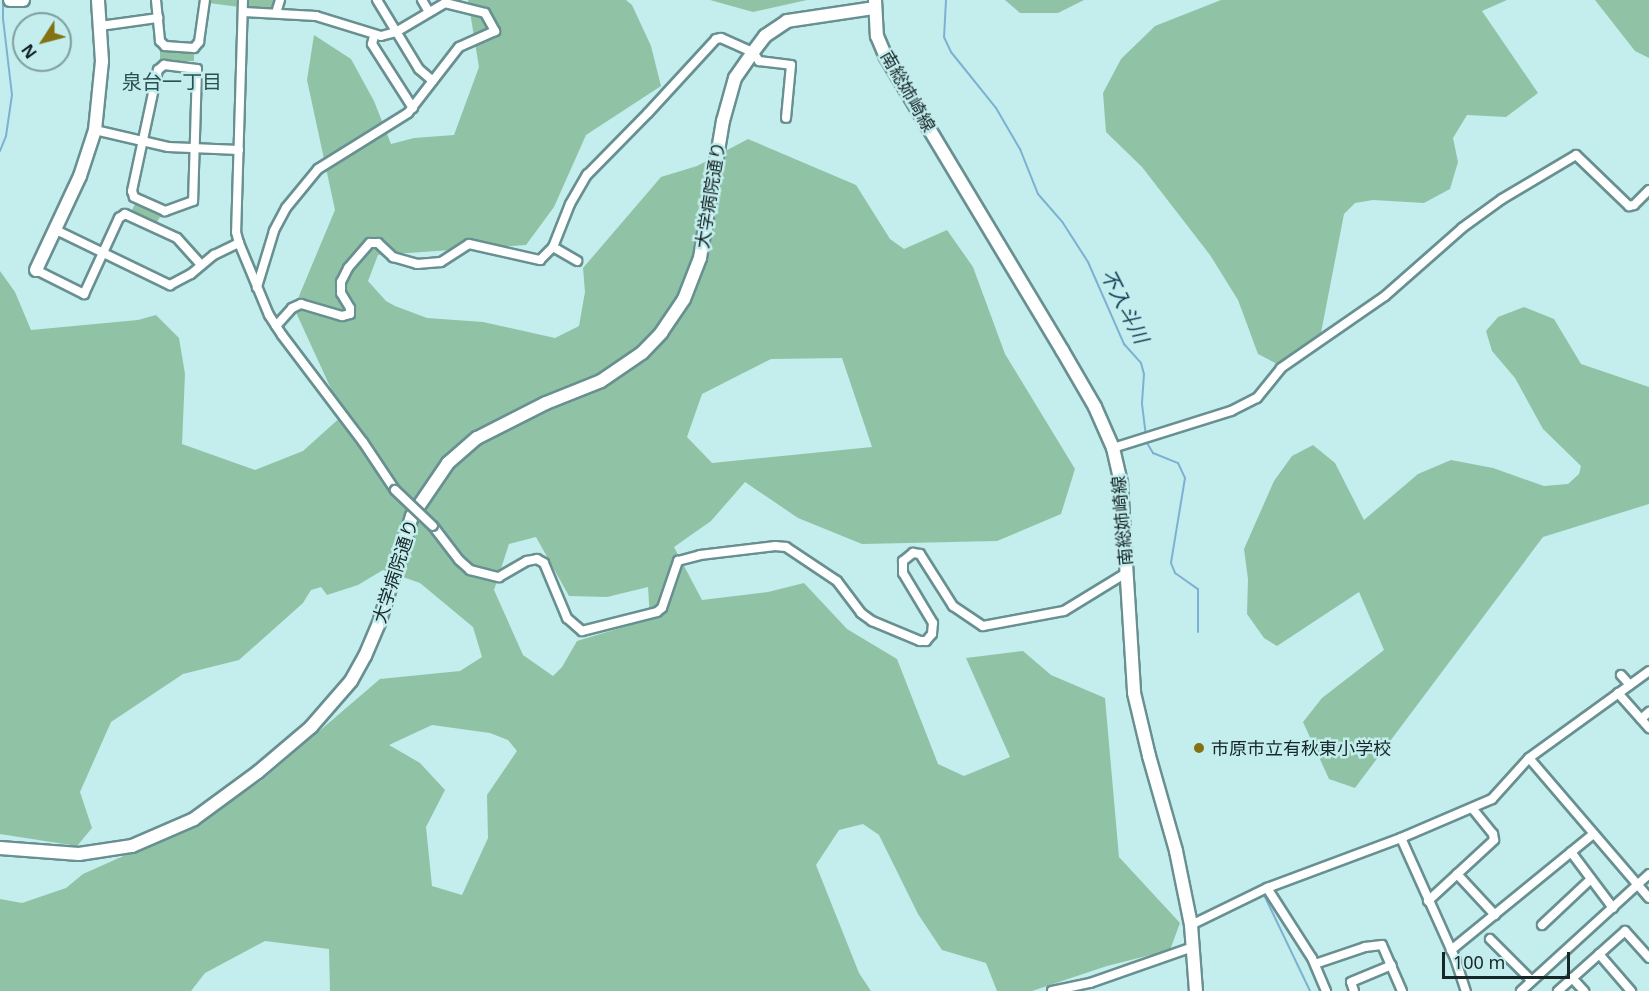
<!DOCTYPE html>
<meta charset="utf-8">
<style>
body{margin:0}
#map{position:relative;width:1649px;height:991px;overflow:hidden;background:#c4edee;font-family:"Noto Sans","Noto Sans JP",sans-serif}
div>[style]{position:absolute}
[style*='--x']{left:calc(var(--x)*1px);top:calc(var(--y)*1px);width:calc(var(--w)*1px);rotate:calc(var(--a)*1deg)}
.green>*{inset:0;background:#90c3a5}
.stream>*{height:2px;margin:-1px;padding:0 1px;transform-origin:1px;border-radius:1px;background:#7db1d2}
.roads{filter:drop-shadow(2px 0 #699091) drop-shadow(-2px 0 #699091) drop-shadow(0 2px #699091) drop-shadow(0 -2px #699091)}
.street>*{height:8px;margin:-4px;padding:0 4px;transform-origin:4px;border-radius:4px;background:#fff}
.secondary>*{height:12px;margin:-6px;padding:0 6px;transform-origin:6px;border-radius:6px;background:#fff}
.bridges{filter:drop-shadow(2px 0 #699091) drop-shadow(-2px 0 #699091) drop-shadow(0 2px #699091) drop-shadow(0 -2px #699091)}
.street-bridge>*{height:8px;margin:-4px;padding:0 4px;transform-origin:4px;border-radius:4px;background:#fff}
.dots>*{width:16px;height:16px;translate:-50% -50%;box-sizing:border-box;border:3px solid #c4edee;border-radius:50%}
span{translate:-50% -50%;white-space:nowrap;text-align:center;line-height:1.15;-webkit-text-stroke:5px #c4edee;paint-order:stroke}
.street-label{font-size:18px;color:#172727}
.poi-label{font-size:18px;color:#172727}
.left{translate:0 -50%;text-align:left}
.neighbourhood-label{font-size:20px;color:#2b5051}
.water-label{font-size:20px;color:#123d54;font-style:italic}
.north{position:absolute;left:12px;top:12px;width:60px;height:60px;box-sizing:border-box;background:#c4edee;border:2px solid #7f9e9e;border-radius:50%;rotate:234deg;font-size:16px;font-weight:700;line-height:24px;text-align:center;color:#172727}
.north::after{content:'';display:block;margin:auto;width:21px;height:27px;background:#827212;clip-path:polygon(50% 0,100% 100%,50% 72%,0 100%)}
.scale{position:absolute;left:1442px;top:952px;width:128px;height:27px;box-sizing:border-box;border:3px solid #172727;border-top:0;padding-left:8px;font-size:18px;line-height:21px;white-space:nowrap;color:#172727;-webkit-text-stroke:4px #c4edee;paint-order:stroke}
</style>
<div id="map">
<div class="green">
<div style="clip-path:polygon(209px 0,276px 0,274px 8px,247px 8px,209px 3px)"></div>
<div style="clip-path:polygon(evenodd,468px 0,626px 0,632px 5px,651px 46px,661px 86px,586px 135px,554px 207px,526px 245px,378px 255px,368px 281px,386px 301px,395px 306px,427px 318px,483px 322px,555px 338px,579px 326px,585px 292px,583px 268px,661px 177px,697px 166px,748px 139px,856px 185px,890px 239px,904px 249px,947px 230px,973px 267px,1005px 354px,1075px 469px,1061px 514px,997px 541px,862px 544px,798px 518px,745px 482px,711px 521px,674px 547px,702px 600px,768px 592px,804px 583px,847px 629px,897px 659px,938px 764px,964px 776px,1010px 757px,966px 658px,1023px 651px,1051px 675px,1105px 698px,1119px 857px,1180px 923px,1170px 950px,1107px 966px,1032px 991px,997px 991px,986px 963px,942px 950px,918px 914px,879px 835px,863px 824px,839px 830px,816px 865px,859px 973px,871px 991px,330px 991px,329px 949px,265px 941px,205px 973px,191px 991px,0 991px,0 899px,22px 903px,66px 888px,83px 874px,186px 828px,261px 781px,380px 679px,460px 671px,482px 657px,473px 627px,420px 583px,383px 570px,358px 585px,327px 595px,321px 587px,311px 590px,303px 603px,239px 660px,183px 674px,111px 722px,80px 792px,92px 828px,77px 846px,0 834px,0 271px,15px 292px,31px 330px,138px 320px,156px 315px,179px 338px,185px 374px,182px 444px,255px 470px,303px 451px,343px 415px,294px 308px,335px 210px,307px 80px,314px 35px,351px 59px,374px 101px,391px 144px,414px 138px,454px 135px,479px 67px,468px 0,842px 358px,872px 447px,712px 463px,687px 437px,702px 394px,771px 359px,842px 358px,468px 0,536px 537px,569px 596px,607px 597px,648px 587px,650px 619px,577px 641px,562px 667px,553px 676px,523px 655px,494px 590px,509px 544px,536px 537px,468px 0,432px 725px,490px 733px,508px 740px,517px 751px,487px 795px,488px 838px,462px 895px,432px 886px,426px 827px,445px 790px,420px 763px,389px 745px,432px 725px)"></div>
<div style="clip-path:polygon(710px 0,807px 0,753px 12px)"></div>
<div style="clip-path:polygon(1005px 0,1084px 0,1058px 13px,1020px 13px)"></div>
<div style="clip-path:polygon(1221px 0,1507px 0,1482px 11px,1538px 93px,1506px 117px,1467px 115px,1453px 138px,1458px 162px,1450px 189px,1424px 203px,1373px 200px,1355px 203px,1344px 214px,1321px 333px,1307px 355px,1279px 365px,1258px 354px,1238px 300px,1210px 255px,1142px 167px,1106px 132px,1103px 93px,1121px 59px,1155px 26px)"></div>
<div style="clip-path:polygon(1595px 0,1649px 0,1649px 58px,1635px 51px)"></div>
<div style="clip-path:polygon(160px 51px,194px 52px,194px 61px,160px 61px)"></div>
<div style="clip-path:polygon(137px 200px,162px 214px,155px 225px,131px 212px)"></div>
<div style="clip-path:polygon(1524px 307px,1554px 319px,1581px 364px,1649px 387px,1649px 504px,1543px 537px,1355px 788px,1329px 779px,1303px 722px,1322px 698px,1384px 650px,1359px 592px,1277px 646px,1264px 638px,1247px 614px,1248px 579px,1244px 549px,1274px 481px,1292px 456px,1313px 445px,1335px 463px,1364px 520px,1418px 474px,1451px 460px,1493px 468px,1544px 486px,1568px 484px,1579px 474px,1581px 466px,1543px 429px,1515px 378px,1492px 351px,1486px 331px,1498px 317px)"></div>
</div>
<div class="stream">
<div style="--x:946;--y:0;--w:37;--a:93"></div>
<div style="--x:944;--y:37;--w:17;--a:65"></div>
<div style="--x:951;--y:52;--w:72;--a:51.2"></div>
<div style="--x:996;--y:108;--w:48;--a:59.7"></div>
<div style="--x:1020;--y:149;--w:48;--a:68.2"></div>
<div style="--x:1038;--y:194;--w:38;--a:49"></div>
<div style="--x:1063;--y:223;--w:46;--a:57.3"></div>
<div style="--x:1088;--y:262;--w:90;--a:66.3"></div>
<div style="--x:1124;--y:344;--w:25;--a:48"></div>
<div style="--x:1141;--y:363;--w:11;--a:75"></div>
<div style="--x:1144;--y:374;--w:30;--a:94"></div>
<div style="--x:1142;--y:404;--w:39;--a:83"></div>
<div style="--x:1147;--y:443;--w:12;--a:59"></div>
<div style="--x:1153;--y:453;--w:27;--a:22"></div>
<div style="--x:1178;--y:463;--w:17;--a:65"></div>
<div style="--x:1185;--y:478;--w:86;--a:99.4"></div>
<div style="--x:1171;--y:563;--w:11;--a:68"></div>
<div style="--x:1175;--y:573;--w:28;--a:35"></div>
<div style="--x:1198;--y:589;--w:43;--a:90"></div>
<div style="--x:0;--y:151;--w:16;--a:-68"></div>
<div style="--x:6;--y:136;--w:41;--a:-81.7"></div>
<div style="--x:12;--y:95;--w:78;--a:-96.7"></div>
<div style="--x:3;--y:18;--w:18;--a:-90"></div>
<div style="--x:1265;--y:897;--w:104;--a:64.4"></div>
</div>
<div class="roads">
<div class="street">
<div style="--x:156;--y:0;--w:41;--a:84.4"></div>
<div style="--x:160;--y:41;--w:7;--a:45"></div>
<div style="--x:165;--y:46;--w:29;--a:4"></div>
<div style="--x:194;--y:48;--w:8;--a:-50"></div>
<div style="--x:199;--y:42;--w:42;--a:-81.9"></div>
<div style="--x:243;--y:0;--w:232;--a:91.7"></div>
<div style="--x:236;--y:232;--w:11;--a:75"></div>
<div style="--x:239;--y:243;--w:78;--a:67.4"></div>
<div style="--x:269;--y:315;--w:24;--a:57"></div>
<div style="--x:282;--y:335;--w:134;--a:52.9"></div>
<div style="--x:363;--y:442;--w:58;--a:56.3"></div>
<div style="--x:377;--y:0;--w:81;--a:58.7"></div>
<div style="--x:419;--y:69;--w:18;--a:41"></div>
<div style="--x:422;--y:0;--w:14;--a:60"></div>
<div style="--x:244;--y:12;--w:72;--a:3.2"></div>
<div style="--x:316;--y:16;--w:68;--a:17.1"></div>
<div style="--x:381;--y:36;--w:16;--a:-15"></div>
<div style="--x:396;--y:32;--w:57;--a:-30.6"></div>
<div style="--x:445;--y:3;--w:41;--a:14"></div>
<div style="--x:485;--y:13;--w:21;--a:61"></div>
<div style="--x:495;--y:31;--w:39;--a:156"></div>
<div style="--x:459;--y:47;--w:83;--a:127.7"></div>
<div style="--x:408;--y:113;--w:106;--a:148.1"></div>
<div style="--x:318;--y:169;--w:50;--a:129.4"></div>
<div style="--x:286;--y:208;--w:26;--a:118"></div>
<div style="--x:274;--y:231;--w:59;--a:106.9"></div>
<div style="--x:276;--y:13;--w:14;--a:-73"></div>
<div style="--x:100;--y:26;--w:59;--a:-7.9"></div>
<div style="--x:374;--y:36;--w:8;--a:104"></div>
<div style="--x:372;--y:44;--w:76;--a:57.4"></div>
<div style="--x:164;--y:65;--w:33;--a:7"></div>
<div style="--x:197;--y:69;--w:132;--a:91.7"></div>
<div style="--x:193;--y:201;--w:30;--a:160"></div>
<div style="--x:165;--y:211;--w:34;--a:-156"></div>
<div style="--x:134;--y:197;--w:6;--a:-108"></div>
<div style="--x:132;--y:191;--w:124;--a:-77.9"></div>
<div style="--x:158;--y:70;--w:8;--a:-40"></div>
<div style="--x:95;--y:130;--w:75;--a:13.1"></div>
<div style="--x:168;--y:147;--w:71;--a:2.4"></div>
<div style="--x:56;--y:230;--w:127;--a:25.8"></div>
<div style="--x:170;--y:285;--w:24;--a:-28"></div>
<div style="--x:191;--y:274;--w:30;--a:-40"></div>
<div style="--x:214;--y:255;--w:28;--a:-26"></div>
<div style="--x:553;--y:247;--w:28;--a:30"></div>
<div style="--x:36;--y:270;--w:54;--a:26.6"></div>
<div style="--x:84;--y:294;--w:84;--a:-65.3"></div>
<div style="--x:119;--y:218;--w:7;--a:-34"></div>
<div style="--x:125;--y:214;--w:57;--a:24.8"></div>
<div style="--x:177;--y:238;--w:36;--a:48"></div>
<div style="--x:276;--y:326;--w:24;--a:-48"></div>
<div style="--x:292;--y:308;--w:10;--a:-24"></div>
<div style="--x:301;--y:304;--w:43;--a:16.3"></div>
<div style="--x:342;--y:316;--w:8;--a:-14"></div>
<div style="--x:350;--y:314;--w:6;--a:-90"></div>
<div style="--x:350;--y:308;--w:17;--a:-121"></div>
<div style="--x:341;--y:293;--w:11;--a:-90"></div>
<div style="--x:341;--y:282;--w:16;--a:-63"></div>
<div style="--x:348;--y:268;--w:33;--a:-49"></div>
<div style="--x:370;--y:243;--w:8;--a:0"></div>
<div style="--x:378;--y:243;--w:21;--a:43"></div>
<div style="--x:393;--y:257;--w:25;--a:16"></div>
<div style="--x:417;--y:264;--w:24;--a:-5"></div>
<div style="--x:441;--y:262;--w:33;--a:-33"></div>
<div style="--x:469;--y:244;--w:73;--a:12.7"></div>
<div style="--x:540;--y:260;--w:18;--a:-45"></div>
<div style="--x:553;--y:247;--w:46;--a:-68.4"></div>
<div style="--x:570;--y:204;--w:34;--a:-60"></div>
<div style="--x:587;--y:175;--w:87;--a:-45.5"></div>
<div style="--x:648;--y:113;--w:100;--a:-47.4"></div>
<div style="--x:716;--y:39;--w:5;--a:-11"></div>
<div style="--x:721;--y:38;--w:35;--a:24"></div>
<div style="--x:753;--y:52;--w:11;--a:56"></div>
<div style="--x:759;--y:61;--w:32;--a:7"></div>
<div style="--x:791;--y:65;--w:53;--a:95.4"></div>
<div style="--x:1113;--y:448;--w:124;--a:-17.4"></div>
<div style="--x:1231;--y:411;--w:29;--a:-27"></div>
<div style="--x:1257;--y:398;--w:38;--a:-51"></div>
<div style="--x:1281;--y:368;--w:126;--a:-34.7"></div>
<div style="--x:1385;--y:296;--w:103;--a:-41.4"></div>
<div style="--x:1462;--y:228;--w:49;--a:-35.9"></div>
<div style="--x:1502;--y:199;--w:86;--a:-30.7"></div>
<div style="--x:1576;--y:155;--w:74;--a:43.9"></div>
<div style="--x:1629;--y:206;--w:5;--a:-11"></div>
<div style="--x:1634;--y:205;--w:21;--a:-45"></div>
<div style="--x:433;--y:526;--w:43;--a:52.6"></div>
<div style="--x:459;--y:560;--w:15;--a:42"></div>
<div style="--x:470;--y:570;--w:30;--a:14"></div>
<div style="--x:499;--y:577;--w:32;--a:-30"></div>
<div style="--x:527;--y:561;--w:10;--a:-11"></div>
<div style="--x:537;--y:559;--w:8;--a:30"></div>
<div style="--x:544;--y:563;--w:60;--a:67.3"></div>
<div style="--x:567;--y:618;--w:20;--a:41"></div>
<div style="--x:582;--y:631;--w:77;--a:-14.2"></div>
<div style="--x:657;--y:612;--w:6;--a:-39"></div>
<div style="--x:662;--y:608;--w:50;--a:-71.2"></div>
<div style="--x:678;--y:561;--w:23;--a:-15"></div>
<div style="--x:700;--y:555;--w:76;--a:-6.8"></div>
<div style="--x:775;--y:546;--w:11;--a:5"></div>
<div style="--x:786;--y:547;--w:61;--a:33.7"></div>
<div style="--x:837;--y:581;--w:40;--a:53"></div>
<div style="--x:861;--y:613;--w:14;--a:36"></div>
<div style="--x:872;--y:621;--w:52;--a:22.6"></div>
<div style="--x:920;--y:641;--w:6;--a:0"></div>
<div style="--x:926;--y:641;--w:9;--a:-49"></div>
<div style="--x:932;--y:634;--w:11;--a:-85"></div>
<div style="--x:933;--y:623;--w:58;--a:-121"></div>
<div style="--x:903;--y:573;--w:12;--a:-90"></div>
<div style="--x:903;--y:561;--w:13;--a:-39"></div>
<div style="--x:913;--y:553;--w:7;--a:8"></div>
<div style="--x:920;--y:554;--w:62;--a:57.6"></div>
<div style="--x:953;--y:606;--w:36;--a:34"></div>
<div style="--x:983;--y:626;--w:82;--a:-10.5"></div>
<div style="--x:1064;--y:611;--w:73;--a:-31.5"></div>
<div style="--x:1621;--y:675;--w:13;--a:48"></div>
<div style="--x:1618;--y:693;--w:47;--a:48.5"></div>
<div style="--x:1641;--y:719;--w:11;--a:-41"></div>
<div style="--x:1529;--y:758;--w:184;--a:49.4"></div>
<div style="--x:1401;--y:838;--w:132;--a:65.8"></div>
<div style="--x:1455;--y:958;--w:35;--a:72"></div>
<div style="--x:1571;--y:852;--w:70;--a:53.1"></div>
<div style="--x:1457;--y:874;--w:56;--a:47.2"></div>
<div style="--x:1267;--y:888;--w:83;--a:57.3"></div>
<div style="--x:1312;--y:958;--w:36;--a:67"></div>
<div style="--x:1428;--y:901;--w:90;--a:-42.7"></div>
<div style="--x:1494;--y:840;--w:6;--a:-99"></div>
<div style="--x:1493;--y:834;--w:33;--a:-129"></div>
<div style="--x:1191;--y:925;--w:85;--a:-26"></div>
<div style="--x:1267;--y:888;--w:143;--a:-20.5"></div>
<div style="--x:1401;--y:838;--w:99;--a:-23.2"></div>
<div style="--x:1492;--y:799;--w:55;--a:-47.9"></div>
<div style="--x:1529;--y:758;--w:148;--a:-35.9"></div>
<div style="--x:1542;--y:925;--w:67;--a:-43.2"></div>
<div style="--x:1490;--y:939;--w:59;--a:45"></div>
<div style="--x:1451;--y:950;--w:183;--a:-39.2"></div>
<div style="--x:1599;--y:954;--w:49;--a:49.1"></div>
<div style="--x:1315;--y:964;--w:53;--a:-18.8"></div>
<div style="--x:1365;--y:947;--w:17;--a:-7"></div>
<div style="--x:1382;--y:945;--w:50;--a:66.5"></div>
<div style="--x:1572;--y:978;--w:18;--a:47"></div>
<div style="--x:1052;--y:991;--w:39;--a:-12"></div>
<div style="--x:1090;--y:983;--w:109;--a:-19.3"></div>
<div style="--x:1354;--y:991;--w:9;--a:-108"></div>
<div style="--x:1351;--y:982;--w:44;--a:-22.5"></div>
<div style="--x:1521;--y:991;--w:173;--a:-42.4"></div>
<div style="--x:1558;--y:991;--w:90;--a:-41.8"></div>
<div style="--x:1625;--y:931;--w:36;--a:48"></div>
</div>
<div class="secondary">
<div style="--x:10;--y:0;--w:13;--a:0"></div>
<div style="--x:875;--y:0;--w:36;--a:87"></div>
<div style="--x:877;--y:36;--w:23;--a:67"></div>
<div style="--x:886;--y:57;--w:342;--a:59"></div>
<div style="--x:1062;--y:350;--w:66;--a:59.9"></div>
<div style="--x:1095;--y:407;--w:45;--a:66.3"></div>
<div style="--x:1113;--y:448;--w:37;--a:77"></div>
<div style="--x:1121;--y:484;--w:209;--a:86.4"></div>
<div style="--x:1134;--y:693;--w:65;--a:76.6"></div>
<div style="--x:1149;--y:756;--w:99;--a:74.1"></div>
<div style="--x:1176;--y:851;--w:76;--a:78.5"></div>
<div style="--x:1191;--y:925;--w:66;--a:85.7"></div>
<div style="--x:36;--y:270;--w:104;--a:-64.9"></div>
<div style="--x:80;--y:176;--w:48;--a:-71.9"></div>
<div style="--x:95;--y:130;--w:69;--a:-84.2"></div>
<div style="--x:102;--y:61;--w:61;--a:-93.8"></div>
<div style="--x:0;--y:848;--w:79;--a:4.3"></div>
<div style="--x:79;--y:854;--w:54;--a:-8.6"></div>
<div style="--x:132;--y:846;--w:68;--a:-23.5"></div>
<div style="--x:194;--y:819;--w:79;--a:-36.3"></div>
<div style="--x:258;--y:772;--w:70;--a:-40.3"></div>
<div style="--x:311;--y:727;--w:61;--a:-49"></div>
<div style="--x:351;--y:681;--w:29;--a:-61"></div>
<div style="--x:365;--y:656;--w:39;--a:-67"></div>
<div style="--x:380;--y:620;--w:109;--a:-72.9"></div>
<div style="--x:412;--y:516;--w:64;--a:-55.8"></div>
<div style="--x:448;--y:463;--w:38;--a:-41"></div>
<div style="--x:477;--y:438;--w:77;--a:-26.9"></div>
<div style="--x:546;--y:403;--w:59;--a:-21.8"></div>
<div style="--x:601;--y:381;--w:50;--a:-34.3"></div>
<div style="--x:642;--y:353;--w:28;--a:-46"></div>
<div style="--x:661;--y:333;--w:41;--a:-55.9"></div>
<div style="--x:684;--y:299;--w:44;--a:-68.7"></div>
<div style="--x:700;--y:258;--w:139;--a:-80.5"></div>
<div style="--x:723;--y:121;--w:45;--a:-74.4"></div>
<div style="--x:735;--y:78;--w:32;--a:-55"></div>
<div style="--x:753;--y:52;--w:20;--a:-53"></div>
<div style="--x:765;--y:36;--w:27;--a:-34"></div>
<div style="--x:787;--y:21;--w:88;--a:-8.5"></div>
</div>
</div>
<div class="bridges">
<div class="street-bridge">
<div style="--x:395;--y:490;--w:52;--a:43.5"></div>
</div>
</div>
<div class="dots">
<div style="left:1199px;top:748px;background:#827212"></div>
</div>
<div class="street-label">
<span style="left:908px;top:91px;rotate:60deg">南総姉崎線</span>
<span style="left:710px;top:195px;rotate:-81deg">大学病院通り</span>
<span style="left:1122px;top:521px;rotate:-95deg">南総姉崎線</span>
<span style="left:395px;top:571px;rotate:-72deg">大学病院通り</span>
</div>
<div class="poi-label">
<span class="left" style="left:1211px;top:748px">市原市立有秋東小学校</span>
</div>
<div class="neighbourhood-label">
<span style="left:172px;top:81px">泉台一丁目</span>
</div>
<div class="water-label">
<span style="left:1125px;top:306px;rotate:63deg">不入斗川</span>
</div>
<div class="north">N</div>
<div class="scale">100 m</div>
</div>
